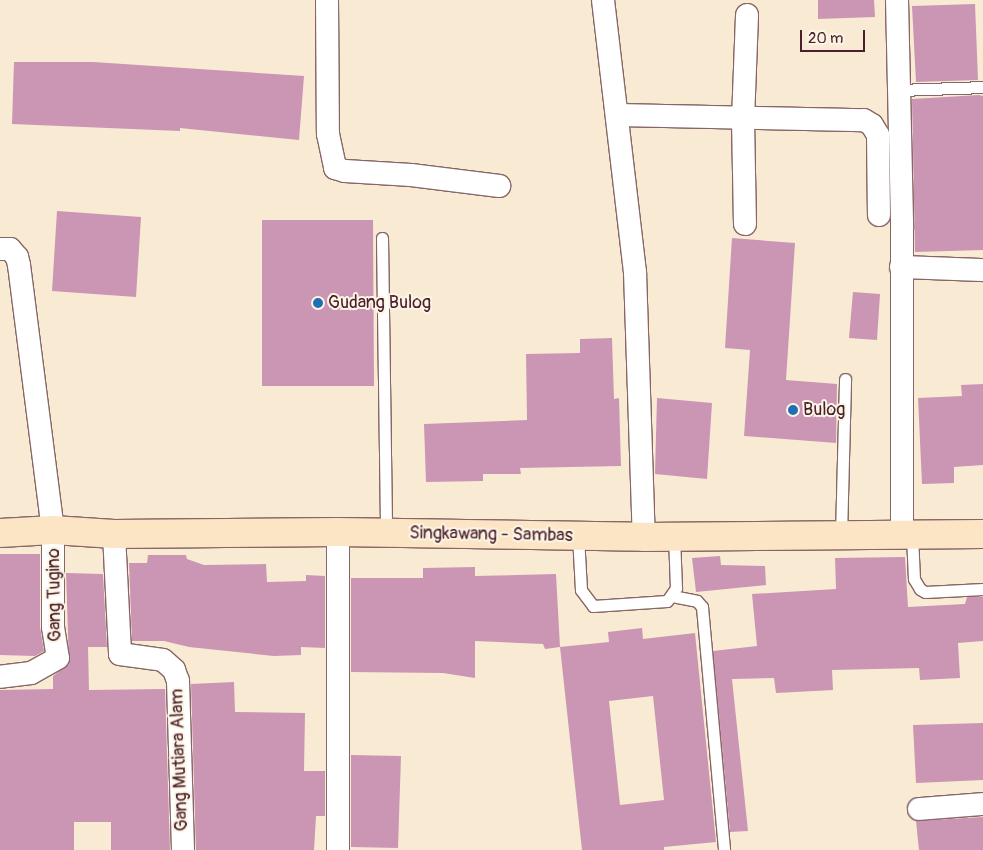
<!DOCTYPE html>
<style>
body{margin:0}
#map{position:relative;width:983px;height:850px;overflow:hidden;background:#f9ead4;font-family:Pangolin,sans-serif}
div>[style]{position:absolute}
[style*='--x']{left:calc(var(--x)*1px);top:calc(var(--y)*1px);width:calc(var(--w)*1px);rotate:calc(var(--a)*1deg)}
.building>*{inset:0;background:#ca96b4}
.roads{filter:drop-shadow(1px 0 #876666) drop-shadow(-1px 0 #876666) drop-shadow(0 1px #876666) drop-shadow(0 -1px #876666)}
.lane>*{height:11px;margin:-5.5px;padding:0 5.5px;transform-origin:5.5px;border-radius:5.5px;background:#fff}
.street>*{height:22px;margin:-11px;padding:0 11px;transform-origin:11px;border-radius:11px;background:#fff}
.secondary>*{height:28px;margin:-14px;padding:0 14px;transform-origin:14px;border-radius:14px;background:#fce5c4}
.dots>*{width:14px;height:14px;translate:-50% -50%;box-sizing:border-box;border:2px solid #fcf5e5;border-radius:50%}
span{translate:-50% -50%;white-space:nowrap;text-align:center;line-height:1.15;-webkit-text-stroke:4px #fcf5e5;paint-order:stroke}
.poi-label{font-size:18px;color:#4a1f2b}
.left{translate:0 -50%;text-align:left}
.street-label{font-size:18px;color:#4a1f2b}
.scale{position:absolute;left:800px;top:30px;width:65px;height:22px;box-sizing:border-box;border:2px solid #4a1f2b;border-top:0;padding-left:6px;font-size:15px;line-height:18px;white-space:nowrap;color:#4a1f2b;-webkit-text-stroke:4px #fcf5e5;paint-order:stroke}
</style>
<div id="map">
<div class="building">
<div style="clip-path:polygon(818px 0,874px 0,875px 17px,818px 19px)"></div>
<div style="clip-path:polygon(975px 4px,978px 80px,916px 82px,912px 6px)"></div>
<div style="clip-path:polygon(14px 62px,93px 62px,304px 76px,299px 140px,180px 128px,180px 131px,12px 124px)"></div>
<div style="clip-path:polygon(979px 95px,983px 96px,983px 250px,915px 252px,912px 99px)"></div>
<div style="clip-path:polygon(57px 211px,141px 217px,136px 297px,52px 291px)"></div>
<div style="clip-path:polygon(262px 220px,373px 220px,374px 386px,262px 386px)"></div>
<div style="clip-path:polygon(732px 238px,795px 243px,786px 380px,837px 384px,836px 443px,744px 436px,750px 350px,725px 348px)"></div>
<div style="clip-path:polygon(853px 292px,880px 294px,877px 340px,849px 338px)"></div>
<div style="clip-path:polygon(612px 338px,614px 399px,619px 398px,621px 466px,520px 468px,521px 474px,483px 474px,483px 481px,426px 482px,424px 424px,527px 420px,526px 354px,580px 353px,580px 339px)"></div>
<div style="clip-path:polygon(983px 384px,983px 465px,954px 467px,954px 483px,922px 484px,918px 398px,962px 396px,961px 385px)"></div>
<div style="clip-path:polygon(657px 398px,712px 403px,707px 479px,655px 474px)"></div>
<div style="clip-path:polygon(0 554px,40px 554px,40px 627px,44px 651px,35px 656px,0 655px)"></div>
<div style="clip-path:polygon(148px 555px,186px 555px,187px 559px,204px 565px,266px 564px,267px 582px,306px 581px,306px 575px,325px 576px,325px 648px,301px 647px,301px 655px,274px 656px,189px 647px,164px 641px,132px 641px,129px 563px,147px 563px)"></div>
<div style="clip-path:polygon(720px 556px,721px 565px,765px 566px,766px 585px,696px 592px,692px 558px)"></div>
<div style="clip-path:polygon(905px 557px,908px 607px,965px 604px,967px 597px,983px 597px,983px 641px,958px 643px,960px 678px,920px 680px,919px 668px,832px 670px,833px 690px,776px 693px,774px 678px,732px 679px,748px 831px,730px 832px,713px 651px,757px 646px,752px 594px,836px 589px,835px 558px)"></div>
<div style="clip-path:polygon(475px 567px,475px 576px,556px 574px,560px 647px,545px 649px,543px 644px,475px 641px,475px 678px,443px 673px,351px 672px,351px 578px,423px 578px,423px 568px)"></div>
<div style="clip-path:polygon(66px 573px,103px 574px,107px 647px,88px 647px,89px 690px,165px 689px,170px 850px,111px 850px,111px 822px,74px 822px,74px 850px,0 850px,0 690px,53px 689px,53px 676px,69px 664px)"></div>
<div style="clip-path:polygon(evenodd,642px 628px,643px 639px,695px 633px,716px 842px,664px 847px,664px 850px,582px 850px,560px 647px,609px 642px,608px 632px,642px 628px,653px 696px,664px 800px,620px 805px,609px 701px,653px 696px)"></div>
<div style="clip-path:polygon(234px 682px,235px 712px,305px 713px,304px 771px,325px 771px,325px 816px,316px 816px,314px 850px,196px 850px,191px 684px)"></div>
<div style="clip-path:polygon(983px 723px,983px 780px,916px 783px,913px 725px)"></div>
<div style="clip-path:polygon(351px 755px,401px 756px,398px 848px,351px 847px)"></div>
<div style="clip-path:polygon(983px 817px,983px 850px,919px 850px,916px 821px)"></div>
</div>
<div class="roads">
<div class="lane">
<div style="--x:899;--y:90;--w:84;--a:-2"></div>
<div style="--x:382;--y:238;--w:296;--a:89.2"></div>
<div style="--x:841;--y:535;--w:156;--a:-88.5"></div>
<div style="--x:912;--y:535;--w:44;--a:87.4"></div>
<div style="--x:914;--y:579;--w:12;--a:59"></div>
<div style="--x:920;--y:589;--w:6;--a:31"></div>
<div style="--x:925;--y:592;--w:58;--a:-3"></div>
<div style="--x:578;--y:536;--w:54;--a:86.8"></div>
<div style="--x:581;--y:590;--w:20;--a:53"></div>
<div style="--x:593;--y:606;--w:74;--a:-3.9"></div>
<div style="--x:667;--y:601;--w:16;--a:-55"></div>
<div style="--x:676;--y:588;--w:52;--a:-92.2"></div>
<div style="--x:672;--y:596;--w:25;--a:11"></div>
<div style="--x:697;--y:601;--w:8;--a:50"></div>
<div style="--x:702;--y:607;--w:244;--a:84.8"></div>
</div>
<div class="street">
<div style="--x:327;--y:0;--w:134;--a:89.6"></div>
<div style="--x:328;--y:134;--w:35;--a:78"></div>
<div style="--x:335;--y:168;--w:10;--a:17"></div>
<div style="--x:345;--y:171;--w:66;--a:3.5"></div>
<div style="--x:411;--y:175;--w:89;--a:7.1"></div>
<div style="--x:603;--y:0;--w:274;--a:83.3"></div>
<div style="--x:635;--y:272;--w:265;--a:88.1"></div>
<div style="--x:897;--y:0;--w:228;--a:88.7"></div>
<div style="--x:902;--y:228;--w:307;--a:90"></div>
<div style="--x:618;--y:115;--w:246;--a:1.2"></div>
<div style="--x:864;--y:120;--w:9;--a:32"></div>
<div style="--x:872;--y:125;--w:12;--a:59"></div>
<div style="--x:878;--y:135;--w:80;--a:89.3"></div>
<div style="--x:745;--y:224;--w:104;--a:-91.1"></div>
<div style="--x:743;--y:120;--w:105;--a:-87.8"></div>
<div style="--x:0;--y:249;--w:10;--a:0"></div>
<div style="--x:10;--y:249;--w:11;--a:49"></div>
<div style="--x:17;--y:257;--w:8;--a:76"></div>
<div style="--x:19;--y:265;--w:267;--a:82.7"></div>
<div style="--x:53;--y:530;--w:97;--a:90"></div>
<div style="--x:53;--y:627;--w:31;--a:81"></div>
<div style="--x:58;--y:658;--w:31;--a:151"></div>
<div style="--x:31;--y:673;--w:31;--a:173"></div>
<div style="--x:901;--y:267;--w:82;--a:2.1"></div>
<div style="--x:114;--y:534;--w:120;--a:87.1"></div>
<div style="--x:120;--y:654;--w:43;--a:7.9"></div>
<div style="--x:163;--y:660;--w:15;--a:42"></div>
<div style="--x:174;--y:670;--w:12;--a:70"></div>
<div style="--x:178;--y:681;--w:169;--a:88.3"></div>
<div style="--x:919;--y:809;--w:64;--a:-4.5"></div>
<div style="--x:338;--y:850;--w:318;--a:-90"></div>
</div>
<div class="secondary">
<div style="--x:0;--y:533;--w:53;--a:-3.2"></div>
<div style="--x:53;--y:530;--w:61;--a:3.8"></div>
<div style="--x:114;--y:534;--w:224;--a:-0.5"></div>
<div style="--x:338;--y:532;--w:306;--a:0.9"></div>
<div style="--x:644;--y:537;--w:339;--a:-0.5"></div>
</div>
</div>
<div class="dots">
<div style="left:318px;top:303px;background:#1f6fb2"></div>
<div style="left:793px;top:410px;background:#1f6fb2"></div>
</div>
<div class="poi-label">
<span class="left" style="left:328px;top:303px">Gudang Bulog</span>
<span class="left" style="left:803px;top:410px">Bulog</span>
</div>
<div class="street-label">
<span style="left:491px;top:535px;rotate:1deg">Singkawang - Sambas</span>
<span style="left:55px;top:595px;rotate:-91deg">Gang Tugino</span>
<span style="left:180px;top:760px;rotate:-92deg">Gang Mutiara Alam</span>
</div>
<div class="scale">20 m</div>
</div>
